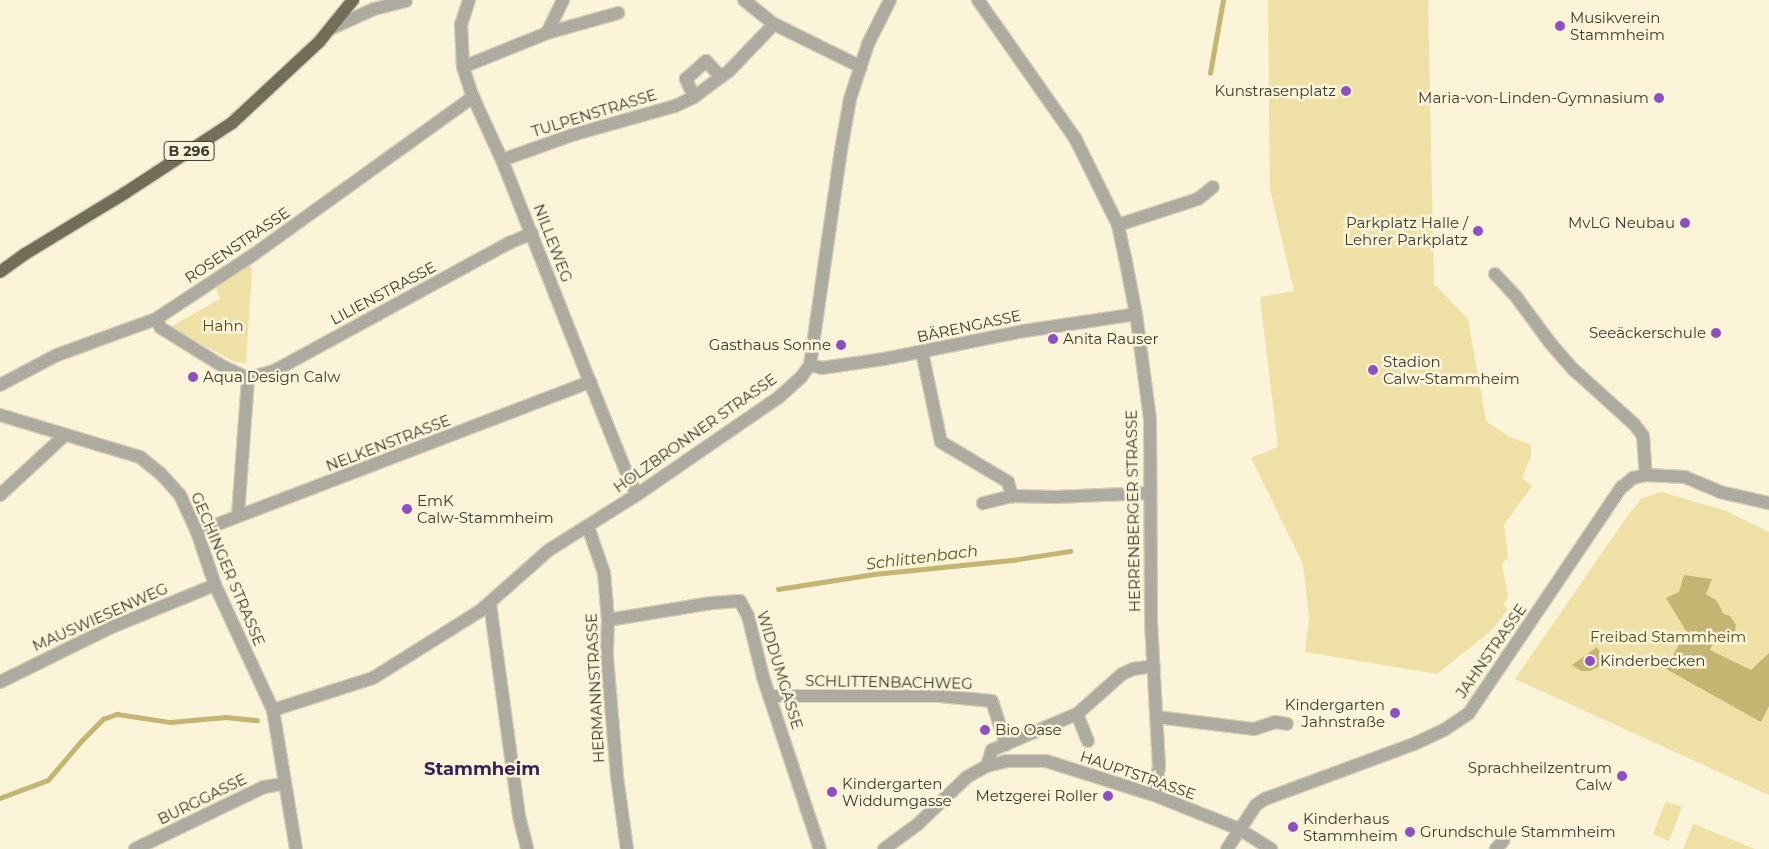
<!DOCTYPE html>
<meta charset="utf-8">
<style>
body{margin:0}
#map{position:relative;width:1769px;height:849px;overflow:hidden;background:#fbf4d8;font-family:Montserrat,sans-serif}
div>[style]{position:absolute}
[style*='--x']{left:calc(var(--x)*1px);top:calc(var(--y)*1px);width:calc(var(--w)*1px);rotate:calc(var(--a)*1deg)}
.green>*{inset:0;background:#efe0a6}
.water>*{inset:0;background:#c5b572}
.stream>*{height:4.5px;margin:-2.25px;padding:0 2.25px;transform-origin:2.25px;border-radius:2.25px;background:#c5b572}
.roads{filter:drop-shadow(1px 0 #d5cfb6) drop-shadow(-1px 0 #d5cfb6) drop-shadow(0 1px #d5cfb6) drop-shadow(0 -1px #d5cfb6)}
.minor>*{height:12px;margin:-6px;padding:0 6px;transform-origin:6px;border-radius:6px;background:#adab9f}
.major>*{height:12px;margin:-6px;padding:0 6px;transform-origin:6px;border-radius:6px;background:#736e5a}
.dots>*{width:14px;height:14px;translate:-50% -50%;box-sizing:border-box;border:2px solid #fbf4d8;border-radius:50%}
span{translate:-50% -50%;white-space:nowrap;text-align:center;line-height:1.15;-webkit-text-stroke:5px #fbf4d8;paint-order:stroke}
.shield-label span{padding:1px 4px;background:#fbf4d8;border:1px solid;border-radius:4px;-webkit-text-stroke-width:0}
.shield-label{font-size:14px;color:#3e3b30;font-weight:700}
.poi-label{font-size:15px;color:#3e3b30}
.left{translate:0 -50%;text-align:left}
.right{translate:-100% -50%;text-align:right}
.street-label{font-size:15px;color:#3e3b30}
.park-label{font-size:15px;color:#584c18}
.water-label{font-size:16px;color:#615522;font-style:italic}
.quarter-label{font-size:18px;color:#3d1e57;font-weight:700}
</style>
<div id="map">
<div class="green">
<div style="clip-path:polygon(1268px 0,1428px 0,1434px 284px,1468px 319px,1486px 421px,1510px 437px,1531px 445px,1531px 456px,1522px 478px,1532px 486px,1504px 525px,1508px 557px,1502px 564px,1508px 597px,1503px 605px,1508px 609px,1493px 629px,1437px 674px,1305px 652px,1309px 617px,1303px 564px,1251px 458px,1278px 447px,1260px 297px,1294px 291px,1270px 189px)"></div>
<div style="clip-path:polygon(250px 265px,252px 269px,246px 363px,235px 362px,170px 327px,220px 299px,216px 288px)"></div>
<div style="clip-path:polygon(1662px 492px,1726px 511px,1769px 532px,1769px 795px,1515px 679px,1626px 518px,1642px 498px)"></div>
<div style="clip-path:polygon(1666px 801px,1682px 807px,1669px 841px,1653px 834px)"></div>
<div style="clip-path:polygon(1693px 824px,1694px 824px,1755px 849px,1683px 849px)"></div>
</div>
<div class="water">
<div style="clip-path:polygon(1684px 575px,1712px 579px,1706px 594px,1716px 600px,1724px 614px,1730px 616px,1736px 625px,1735px 632px,1730px 637px,1716px 637px,1710px 650px,1751px 670px,1769px 653px,1769px 706px,1761px 722px,1666px 669px,1686px 631px,1666px 598px,1679px 592px)"></div>
<div style="clip-path:polygon(1597px 647px,1602px 656px,1600px 666px,1590px 671px,1581px 671px,1572px 665px)"></div>
</div>
<div class="stream">
<div style="--x:1210;--y:73;--w:74;--a:-79.9"></div>
<div style="--x:778;--y:589;--w:97;--a:-8.9"></div>
<div style="--x:874;--y:574;--w:140;--a:-5.8"></div>
<div style="--x:1013;--y:560;--w:58;--a:-9"></div>
<div style="--x:0;--y:798;--w:51;--a:-20.6"></div>
<div style="--x:48;--y:780;--w:52;--a:-49.6"></div>
<div style="--x:82;--y:740;--w:30;--a:-45"></div>
<div style="--x:103;--y:719;--w:15;--a:-20"></div>
<div style="--x:117;--y:714;--w:54;--a:8.6"></div>
<div style="--x:170;--y:722;--w:56;--a:-5.1"></div>
<div style="--x:226;--y:717;--w:31;--a:6"></div>
</div>
<div class="roads">
<div class="minor">
<div style="--x:469;--y:0;--w:25;--a:108"></div>
<div style="--x:461;--y:24;--w:43;--a:87.3"></div>
<div style="--x:463;--y:67;--w:32;--a:72"></div>
<div style="--x:473;--y:97;--w:69;--a:65.3"></div>
<div style="--x:502;--y:160;--w:239;--a:68.4"></div>
<div style="--x:590;--y:382;--w:110;--a:68.1"></div>
<div style="--x:631;--y:484;--w:12;--a:55"></div>
<div style="--x:744;--y:0;--w:38;--a:39"></div>
<div style="--x:774;--y:24;--w:97;--a:26.3"></div>
<div style="--x:978;--y:0;--w:169;--a:54.9"></div>
<div style="--x:1075;--y:138;--w:97;--a:63.7"></div>
<div style="--x:1118;--y:225;--w:33;--a:78"></div>
<div style="--x:1125;--y:257;--w:58;--a:79.1"></div>
<div style="--x:1136;--y:314;--w:106;--a:82.4"></div>
<div style="--x:1150;--y:419;--w:204;--a:89.7"></div>
<div style="--x:1151;--y:623;--w:144;--a:86.8"></div>
<div style="--x:1159;--y:767;--w:28;--a:100"></div>
<div style="--x:332;--y:28;--w:46;--a:-24.3"></div>
<div style="--x:374;--y:9;--w:33;--a:-14"></div>
<div style="--x:547;--y:33;--w:74;--a:-15.7"></div>
<div style="--x:463;--y:67;--w:91;--a:-22"></div>
<div style="--x:547;--y:33;--w:37;--a:-64"></div>
<div style="--x:694;--y:97;--w:20;--a:-114"></div>
<div style="--x:686;--y:79;--w:27;--a:-42"></div>
<div style="--x:706;--y:61;--w:22;--a:47"></div>
<div style="--x:502;--y:160;--w:74;--a:-19.7"></div>
<div style="--x:572;--y:135;--w:107;--a:-15.7"></div>
<div style="--x:675;--y:106;--w:21;--a:-25"></div>
<div style="--x:694;--y:97;--w:44;--a:-36.6"></div>
<div style="--x:729;--y:71;--w:65;--a:-46.2"></div>
<div style="--x:1118;--y:225;--w:84;--a:-18"></div>
<div style="--x:1198;--y:199;--w:19;--a:-39"></div>
<div style="--x:1495;--y:274;--w:33;--a:47"></div>
<div style="--x:1517;--y:298;--w:57;--a:53.5"></div>
<div style="--x:1551;--y:344;--w:35;--a:49"></div>
<div style="--x:1574;--y:370;--w:81;--a:42"></div>
<div style="--x:1634;--y:424;--w:15;--a:53"></div>
<div style="--x:1643;--y:436;--w:39;--a:86"></div>
<div style="--x:156;--y:319;--w:10;--a:61"></div>
<div style="--x:161;--y:328;--w:74;--a:31.8"></div>
<div style="--x:224;--y:367;--w:26;--a:25"></div>
<div style="--x:922;--y:352;--w:92;--a:78.1"></div>
<div style="--x:941;--y:442;--w:78;--a:30.8"></div>
<div style="--x:1008;--y:482;--w:15;--a:74"></div>
<div style="--x:1012;--y:496;--w:30;--a:166"></div>
<div style="--x:810;--y:365;--w:12;--a:14"></div>
<div style="--x:822;--y:368;--w:63;--a:-8.3"></div>
<div style="--x:884;--y:359;--w:143;--a:-11.3"></div>
<div style="--x:1024;--y:331;--w:113;--a:-8.6"></div>
<div style="--x:248;--y:378;--w:27;--a:-15"></div>
<div style="--x:274;--y:371;--w:268;--a:-28.6"></div>
<div style="--x:509;--y:243;--w:25;--a:-23"></div>
<div style="--x:0;--y:385;--w:64;--a:-27.8"></div>
<div style="--x:57;--y:355;--w:105;--a:-20"></div>
<div style="--x:156;--y:319;--w:116;--a:-33.4"></div>
<div style="--x:253;--y:255;--w:271;--a:-35.7"></div>
<div style="--x:0;--y:415;--w:146;--a:16.7"></div>
<div style="--x:140;--y:457;--w:27;--a:39"></div>
<div style="--x:161;--y:474;--w:28;--a:48"></div>
<div style="--x:180;--y:495;--w:41;--a:65.3"></div>
<div style="--x:197;--y:532;--w:56;--a:71.2"></div>
<div style="--x:215;--y:585;--w:138;--a:65.1"></div>
<div style="--x:273;--y:710;--w:141;--a:80.6"></div>
<div style="--x:0;--y:495;--w:88;--a:-42.7"></div>
<div style="--x:1012;--y:496;--w:43;--a:1.3"></div>
<div style="--x:1055;--y:497;--w:95;--a:-2.4"></div>
<div style="--x:238;--y:515;--w:137;--a:-85.8"></div>
<div style="--x:588;--y:527;--w:49;--a:70.8"></div>
<div style="--x:604;--y:573;--w:47;--a:85.1"></div>
<div style="--x:608;--y:620;--w:37;--a:92"></div>
<div style="--x:607;--y:657;--w:120;--a:85.2"></div>
<div style="--x:617;--y:777;--w:73;--a:82.1"></div>
<div style="--x:197;--y:532;--w:421;--a:-20.9"></div>
<div style="--x:490;--y:604;--w:214;--a:82.2"></div>
<div style="--x:519;--y:816;--w:34;--a:76"></div>
<div style="--x:608;--y:620;--w:105;--a:-9.3"></div>
<div style="--x:712;--y:603;--w:28;--a:-4"></div>
<div style="--x:740;--y:601;--w:17;--a:62"></div>
<div style="--x:748;--y:616;--w:63;--a:76.2"></div>
<div style="--x:763;--y:677;--w:181;--a:71.7"></div>
<div style="--x:0;--y:682;--w:125;--a:-26.2"></div>
<div style="--x:112;--y:627;--w:111;--a:-22.2"></div>
<div style="--x:770;--y:696;--w:170;--a:0"></div>
<div style="--x:940;--y:696;--w:52;--a:5.5"></div>
<div style="--x:992;--y:701;--w:46;--a:72.3"></div>
<div style="--x:273;--y:710;--w:105;--a:-17.7"></div>
<div style="--x:373;--y:678;--w:126;--a:-32.1"></div>
<div style="--x:480;--y:611;--w:92;--a:-41.5"></div>
<div style="--x:549;--y:550;--w:105;--a:-32.2"></div>
<div style="--x:638;--y:494;--w:171;--a:-34.5"></div>
<div style="--x:779;--y:397;--w:30;--a:-42"></div>
<div style="--x:801;--y:377;--w:15;--a:-53"></div>
<div style="--x:810;--y:365;--w:217;--a:-81.8"></div>
<div style="--x:841;--y:150;--w:52;--a:-80"></div>
<div style="--x:850;--y:99;--w:58;--a:-71.9"></div>
<div style="--x:868;--y:44;--w:49;--a:-63.4"></div>
<div style="--x:1077;--y:714;--w:29;--a:68"></div>
<div style="--x:1157;--y:717;--w:98;--a:7.1"></div>
<div style="--x:1254;--y:729;--w:22;--a:-18"></div>
<div style="--x:1275;--y:722;--w:12;--a:9"></div>
<div style="--x:987;--y:766;--w:17;--a:-73"></div>
<div style="--x:992;--y:750;--w:92;--a:-23"></div>
<div style="--x:1077;--y:714;--w:60;--a:-41.6"></div>
<div style="--x:1122;--y:674;--w:12;--a:-24"></div>
<div style="--x:1133;--y:669;--w:21;--a:-8"></div>
<div style="--x:135;--y:849;--w:143;--a:-25.7"></div>
<div style="--x:264;--y:787;--w:20;--a:-9"></div>
<div style="--x:884;--y:849;--w:42;--a:-36.3"></div>
<div style="--x:918;--y:824;--w:68;--a:-43.8"></div>
<div style="--x:967;--y:777;--w:23;--a:-29"></div>
<div style="--x:987;--y:766;--w:21;--a:-14"></div>
<div style="--x:1007;--y:761;--w:39;--a:0"></div>
<div style="--x:1046;--y:761;--w:113;--a:17.5"></div>
<div style="--x:1154;--y:795;--w:92;--a:21.8"></div>
<div style="--x:1239;--y:829;--w:38;--a:32"></div>
<div style="--x:1227;--y:849;--w:53;--a:-56.6"></div>
<div style="--x:1256;--y:805;--w:11;--a:-34"></div>
<div style="--x:1265;--y:799;--w:159;--a:-20.3"></div>
<div style="--x:1414;--y:744;--w:33;--a:-25"></div>
<div style="--x:1444;--y:730;--w:30;--a:-34"></div>
<div style="--x:1469;--y:713;--w:272;--a:-56"></div>
<div style="--x:1621;--y:488;--w:16;--a:-40"></div>
<div style="--x:1633;--y:478;--w:13;--a:-13"></div>
<div style="--x:1646;--y:475;--w:39;--a:3"></div>
<div style="--x:1685;--y:477;--w:38;--a:23"></div>
<div style="--x:1720;--y:492;--w:50;--a:12.7"></div>
<div style="--x:1496;--y:849;--w:11;--a:-49"></div>
</div>
<div class="major">
<div style="--x:0;--y:272;--w:31;--a:-36"></div>
<div style="--x:25;--y:254;--w:117;--a:-31.4"></div>
<div style="--x:125;--y:193;--w:128;--a:-33.2"></div>
<div style="--x:232;--y:123;--w:119;--a:-43"></div>
<div style="--x:319;--y:42;--w:54;--a:-51"></div>
</div>
</div>
<div class="dots">
<div style="left:1560px;top:26px;background:#8e4fc5"></div>
<div style="left:1346px;top:91px;background:#8e4fc5"></div>
<div style="left:1659px;top:98px;background:#8e4fc5"></div>
<div style="left:1685px;top:223px;background:#8e4fc5"></div>
<div style="left:1478px;top:231px;background:#8e4fc5"></div>
<div style="left:1716px;top:333px;background:#8e4fc5"></div>
<div style="left:1053px;top:339px;background:#8e4fc5"></div>
<div style="left:841px;top:345px;background:#8e4fc5"></div>
<div style="left:1373px;top:370px;background:#8e4fc5"></div>
<div style="left:193px;top:377px;background:#8e4fc5"></div>
<div style="left:407px;top:509px;background:#8e4fc5"></div>
<div style="left:1590px;top:661px;background:#8e4fc5"></div>
<div style="left:1395px;top:713px;background:#8e4fc5"></div>
<div style="left:985px;top:730px;background:#8e4fc5"></div>
<div style="left:1622px;top:776px;background:#8e4fc5"></div>
<div style="left:832px;top:792px;background:#8e4fc5"></div>
<div style="left:1108px;top:796px;background:#8e4fc5"></div>
<div style="left:1293px;top:827px;background:#8e4fc5"></div>
<div style="left:1410px;top:832px;background:#8e4fc5"></div>
</div>
<div class="shield-label">
<span style="left:189px;top:151px">B 296</span>
</div>
<div class="poi-label">
<span class="left" style="left:1570px;top:26px">Musikverein<br>Stammheim</span>
<span class="right" style="left:1336px;top:91px">Kunstrasenplatz</span>
<span class="right" style="left:1649px;top:98px">Maria-von-Linden-Gymnasium</span>
<span class="right" style="left:1468px;top:231px">Parkplatz Halle /<br>Lehrer Parkplatz</span>
<span class="right" style="left:1675px;top:223px">MvLG Neubau</span>
<span class="right" style="left:1706px;top:333px">Seeäckerschule</span>
<span class="left" style="left:1063px;top:339px">Anita Rauser</span>
<span class="right" style="left:831px;top:345px">Gasthaus Sonne</span>
<span class="left" style="left:1383px;top:370px">Stadion<br>Calw-Stammheim</span>
<span class="left" style="left:203px;top:377px">Aqua Design Calw</span>
<span class="left" style="left:417px;top:509px">EmK<br>Calw-Stammheim</span>
<span class="left" style="left:1600px;top:661px">Kinderbecken</span>
<span class="right" style="left:1385px;top:713px">Kindergarten<br>Jahnstraße</span>
<span class="left" style="left:995px;top:730px">Bio Oase</span>
<span class="right" style="left:1612px;top:776px">Sprachheilzentrum<br>Calw</span>
<span class="left" style="left:842px;top:792px">Kindergarten<br>Widdumgasse</span>
<span class="right" style="left:1098px;top:796px">Metzgerei Roller</span>
<span class="left" style="left:1303px;top:827px">Kinderhaus<br>Stammheim</span>
<span class="left" style="left:1420px;top:832px">Grundschule Stammheim</span>
</div>
<div class="street-label">
<span style="left:594px;top:113px;rotate:-17deg">TULPENSTRASSE</span>
<span style="left:553px;top:243px;rotate:69deg">NILLEWEG</span>
<span style="left:237px;top:245px;rotate:-34deg">ROSENSTRASSE</span>
<span style="left:383px;top:293px;rotate:-28deg">LILIENSTRASSE</span>
<span style="left:969px;top:326px;rotate:-12deg">BÄRENGASSE</span>
<span style="left:695px;top:433px;rotate:-35deg">HOLZBRONNER STRASSE</span>
<span style="left:388px;top:443px;rotate:-21deg">NELKENSTRASSE</span>
<span style="left:1133px;top:511px;rotate:-91deg">HERRENBERGER STRASSE</span>
<span style="left:228px;top:569px;rotate:67deg">GECHINGER STRASSE</span>
<span style="left:100px;top:617px;rotate:-24deg">MAUSWIESENWEG</span>
<span style="left:1491px;top:651px;rotate:-55deg">JAHNSTRASSE</span>
<span style="left:780px;top:670px;rotate:73deg">WIDDUMGASSE</span>
<span style="left:889px;top:682px;rotate:1deg">SCHLITTENBACHWEG</span>
<span style="left:595px;top:688px;rotate:-93deg">HERMANNSTRASSE</span>
<span style="left:1138px;top:775px;rotate:19deg">HAUPTSTRASSE</span>
<span style="left:202px;top:799px;rotate:-26deg">BURGGASSE</span>
</div>
<div class="park-label">
<span style="left:223px;top:326px">Hahn</span>
<span style="left:1668px;top:637px">Freibad Stammheim</span>
</div>
<div class="water-label">
<span style="left:922px;top:558px;rotate:-7deg">Schlittenbach</span>
</div>
<div class="quarter-label">
<span style="left:482px;top:769px">Stammheim</span>
</div>
</div>
